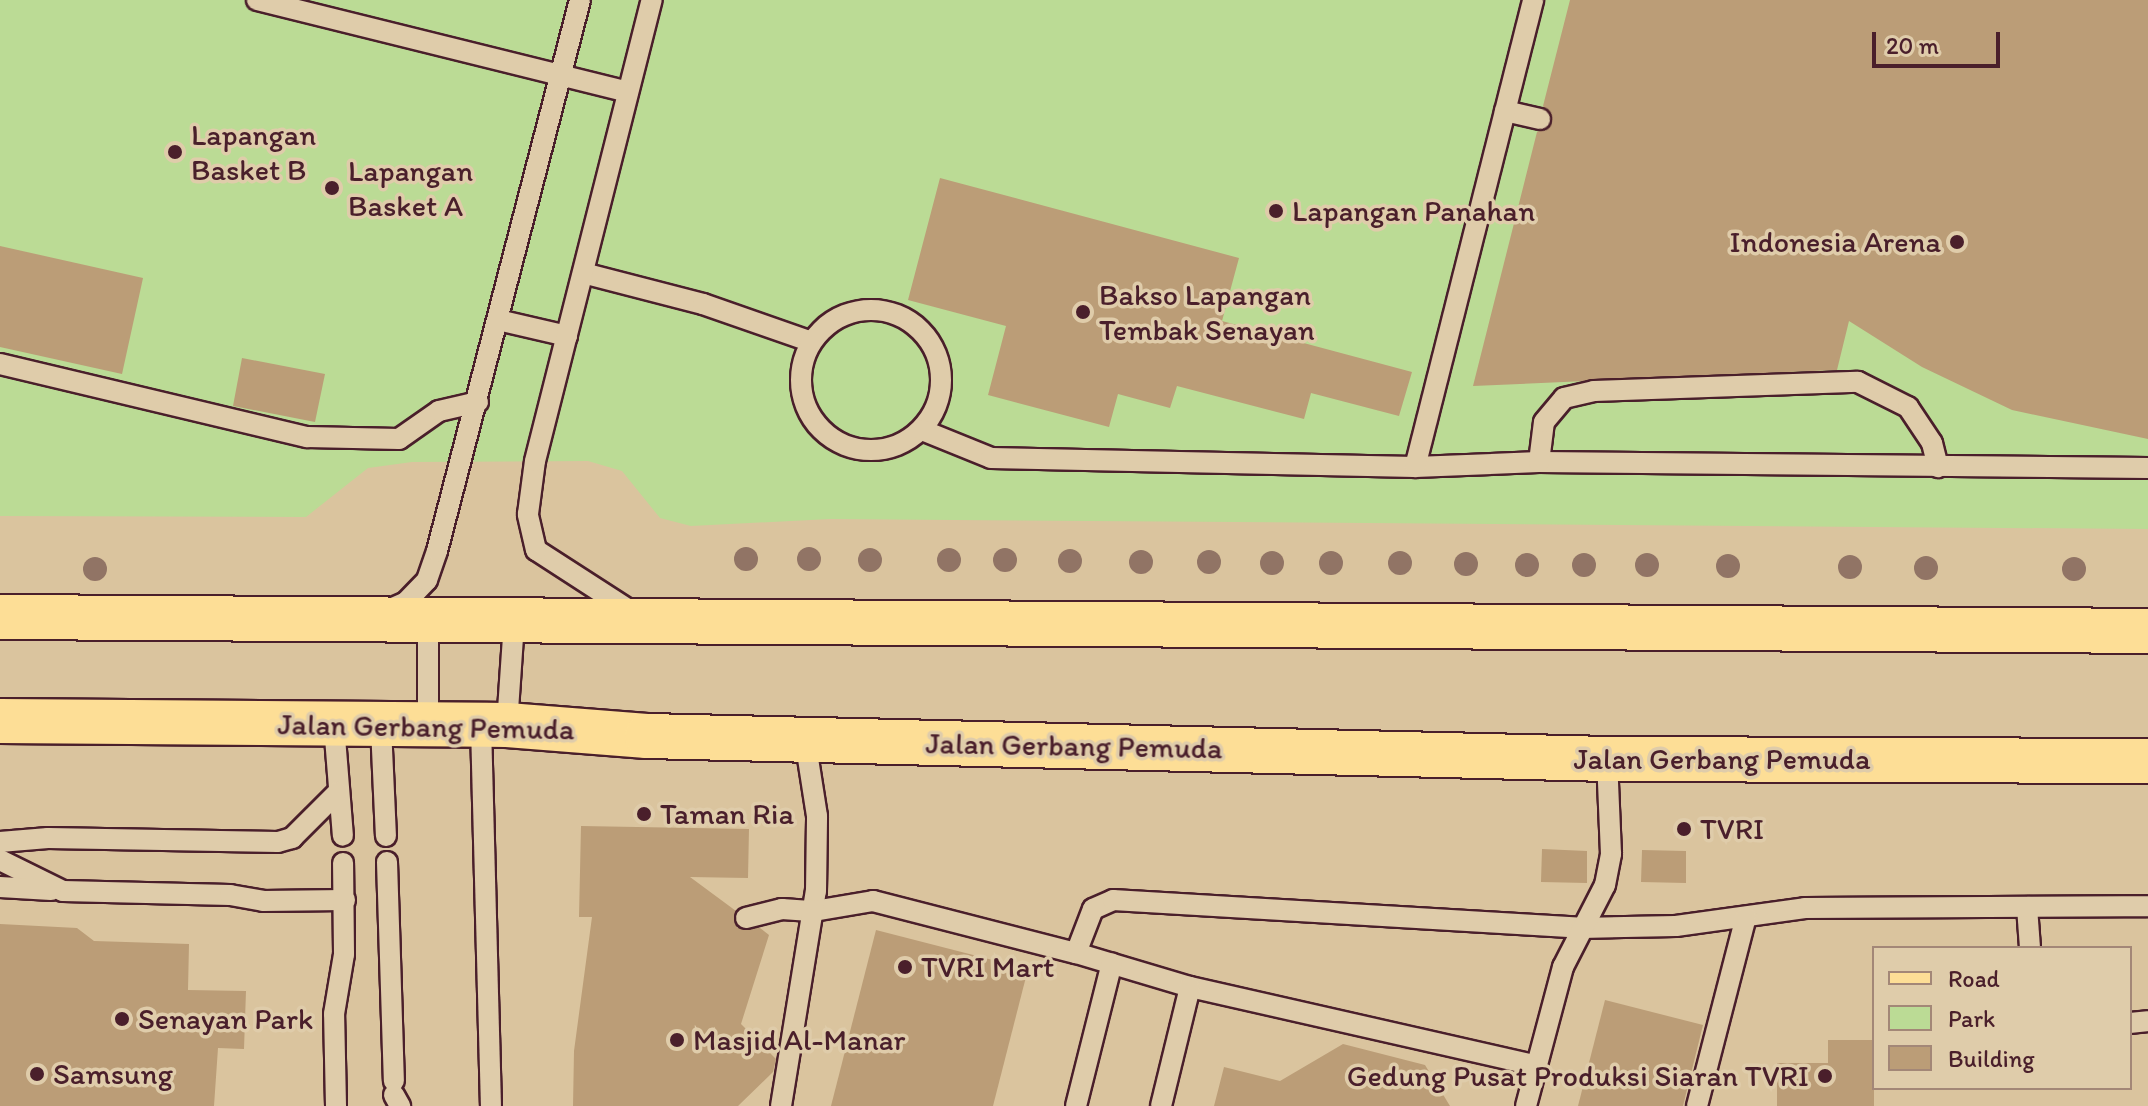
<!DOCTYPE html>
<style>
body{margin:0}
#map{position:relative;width:2148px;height:1106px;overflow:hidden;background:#dac49e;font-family:Itim,sans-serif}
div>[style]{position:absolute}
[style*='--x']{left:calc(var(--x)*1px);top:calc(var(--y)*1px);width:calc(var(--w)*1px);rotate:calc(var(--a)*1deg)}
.green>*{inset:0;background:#bbdb95}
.building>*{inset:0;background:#bb9d77}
.roads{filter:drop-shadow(2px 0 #4a1f2b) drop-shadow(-2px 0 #4a1f2b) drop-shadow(0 2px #4a1f2b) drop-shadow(0 -2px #4a1f2b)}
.lane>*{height:20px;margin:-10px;padding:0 10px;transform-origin:10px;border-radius:10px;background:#dfccaa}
.lane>.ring{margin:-10px;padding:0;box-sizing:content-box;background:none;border:20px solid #dfccaa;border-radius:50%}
.primary>*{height:44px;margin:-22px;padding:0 22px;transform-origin:22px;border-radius:22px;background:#fdde96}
.trees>*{width:24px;height:24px;margin:-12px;border-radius:50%;background:#917465}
.dots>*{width:22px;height:22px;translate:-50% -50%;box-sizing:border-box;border:4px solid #dfccaa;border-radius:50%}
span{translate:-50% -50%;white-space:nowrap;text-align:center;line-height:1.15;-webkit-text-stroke:7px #dfccaa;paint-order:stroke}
.poi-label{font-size:30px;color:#4a1f2b}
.left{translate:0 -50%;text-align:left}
.right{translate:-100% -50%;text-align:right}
.street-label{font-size:30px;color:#4a1f2b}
.legend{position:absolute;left:1872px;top:946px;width:260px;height:144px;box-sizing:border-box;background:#dfccaa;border:2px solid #a38777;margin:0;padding:10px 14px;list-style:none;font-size:24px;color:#4a1f2b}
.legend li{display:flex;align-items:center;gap:16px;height:40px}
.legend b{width:40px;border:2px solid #a38777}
.scale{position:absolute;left:1872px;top:32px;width:128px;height:36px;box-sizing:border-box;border:4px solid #4a1f2b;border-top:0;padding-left:10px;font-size:24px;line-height:28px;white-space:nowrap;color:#4a1f2b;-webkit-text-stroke:6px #dfccaa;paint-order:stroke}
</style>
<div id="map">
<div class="green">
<div style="clip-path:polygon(0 0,2148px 0,2148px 529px,830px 519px,691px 526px,660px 518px,622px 471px,588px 461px,412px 462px,368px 468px,306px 517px,0 516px)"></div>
</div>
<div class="building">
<div style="clip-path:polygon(1570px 0,2148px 0,2148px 439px,2012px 410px,1922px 367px,1849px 321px,1837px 370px,1473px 386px,1537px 132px,1552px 123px,1543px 106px)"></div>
<div style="clip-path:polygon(940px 178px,1239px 258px,1222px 321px,1412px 372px,1399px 416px,1311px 393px,1304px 419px,1177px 386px,1170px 408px,1118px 394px,1109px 427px,988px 395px,1006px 326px,908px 300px)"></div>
<div style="clip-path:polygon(0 246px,143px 278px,122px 374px,0 347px)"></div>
<div style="clip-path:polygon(242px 358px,325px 374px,315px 422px,233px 406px)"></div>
<div style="clip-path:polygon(581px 826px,749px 829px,748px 878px,690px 877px,736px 911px,737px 928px,760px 928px,769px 935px,741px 1024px,776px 1059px,773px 1072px,738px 1106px,573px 1106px,574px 1051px,592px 917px,579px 917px)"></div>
<div style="clip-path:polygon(1542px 849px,1587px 851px,1587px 883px,1541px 882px)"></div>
<div style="clip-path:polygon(1642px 850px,1686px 851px,1686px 883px,1641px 882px)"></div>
<div style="clip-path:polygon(0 924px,77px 928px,94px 941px,189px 944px,188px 990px,246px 991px,244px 1049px,218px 1048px,214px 1106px,0 1106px)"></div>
<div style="clip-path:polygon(876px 930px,1028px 969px,993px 1106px,831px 1106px)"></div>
<div style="clip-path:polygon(1605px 1000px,1703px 1025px,1683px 1106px,1578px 1106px)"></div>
<div style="clip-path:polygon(1828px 1040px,1874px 1040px,1874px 1106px,1777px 1106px,1777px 1063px,1828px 1063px)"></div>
<div style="clip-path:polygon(1343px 1044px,1425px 1065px,1450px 1106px,1214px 1106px,1224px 1067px,1280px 1081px)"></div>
</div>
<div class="roads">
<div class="lane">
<div style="--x:257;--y:0;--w:382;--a:13.9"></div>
<div style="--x:1505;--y:111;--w:36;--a:13"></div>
<div style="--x:583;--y:273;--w:124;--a:14.5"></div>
<div style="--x:703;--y:304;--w:115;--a:19.2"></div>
<div class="ring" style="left:801px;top:310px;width:120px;height:120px"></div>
<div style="--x:498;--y:320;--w:71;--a:13.1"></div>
<div style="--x:0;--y:364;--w:316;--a:13.4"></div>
<div style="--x:307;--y:437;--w:92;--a:1.2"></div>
<div style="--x:399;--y:439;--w:49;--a:-35"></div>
<div style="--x:439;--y:411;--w:40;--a:-13"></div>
<div style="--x:922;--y:430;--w:74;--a:22.1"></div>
<div style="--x:991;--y:458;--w:424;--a:1.2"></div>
<div style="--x:1415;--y:467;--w:124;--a:-2.3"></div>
<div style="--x:1539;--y:462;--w:609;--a:0.56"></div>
<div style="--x:1539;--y:462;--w:40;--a:-82.9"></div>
<div style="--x:1544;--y:422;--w:31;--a:-50"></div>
<div style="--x:1564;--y:398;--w:31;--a:-13"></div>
<div style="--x:1594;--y:391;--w:264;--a:-2"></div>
<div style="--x:1858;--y:382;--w:56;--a:26.6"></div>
<div style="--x:1908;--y:407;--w:43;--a:56.3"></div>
<div style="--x:1932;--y:443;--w:25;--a:76"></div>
<div style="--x:1415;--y:467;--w:482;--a:-75.8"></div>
<div style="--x:386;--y:611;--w:22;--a:-24"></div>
<div style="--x:406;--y:602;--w:30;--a:-46"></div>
<div style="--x:427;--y:580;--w:31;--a:-71"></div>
<div style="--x:437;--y:551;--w:569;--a:-75.45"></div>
<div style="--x:632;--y:612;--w:114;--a:-147.1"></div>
<div style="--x:536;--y:550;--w:37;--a:-103"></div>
<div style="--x:528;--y:514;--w:53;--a:-82.5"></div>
<div style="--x:535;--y:461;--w:476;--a:-75.8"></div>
<div style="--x:334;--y:725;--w:111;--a:85.4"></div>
<div style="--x:507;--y:725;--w:103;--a:-86.1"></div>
<div style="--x:481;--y:726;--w:380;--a:88.5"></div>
<div style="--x:381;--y:727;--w:109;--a:87.4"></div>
<div style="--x:428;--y:727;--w:106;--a:-90"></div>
<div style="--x:0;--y:842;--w:48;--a:-4.8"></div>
<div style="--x:48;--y:838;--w:230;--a:1"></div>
<div style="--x:278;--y:842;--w:15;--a:-16"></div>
<div style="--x:292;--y:838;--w:65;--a:-45"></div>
<div style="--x:0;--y:860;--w:70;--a:26.2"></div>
<div style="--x:63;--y:891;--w:167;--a:1.4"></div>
<div style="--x:230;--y:895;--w:34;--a:10"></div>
<div style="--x:263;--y:901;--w:82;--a:-0.7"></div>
<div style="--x:387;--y:862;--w:219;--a:88.2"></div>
<div style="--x:0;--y:887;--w:51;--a:3.4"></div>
<div style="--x:2027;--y:907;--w:41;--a:85.8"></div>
<div style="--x:746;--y:918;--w:37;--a:-14"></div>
<div style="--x:782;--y:909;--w:32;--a:4"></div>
<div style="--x:814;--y:911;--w:60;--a:-9.6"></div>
<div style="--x:873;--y:901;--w:210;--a:14.4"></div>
<div style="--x:1076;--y:953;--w:47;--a:-68.9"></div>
<div style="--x:1093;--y:909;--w:22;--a:-24"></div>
<div style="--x:1113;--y:900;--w:469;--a:3.4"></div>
<div style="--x:1581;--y:928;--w:95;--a:-1.2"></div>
<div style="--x:1676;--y:926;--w:130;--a:-7.9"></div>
<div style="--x:1805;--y:908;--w:343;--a:-0.3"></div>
<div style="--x:1076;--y:953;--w:119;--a:16.6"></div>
<div style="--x:1190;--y:987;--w:356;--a:12.8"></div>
<div style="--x:2130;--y:1023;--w:18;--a:-6"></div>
<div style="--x:394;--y:1095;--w:13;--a:61"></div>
<div style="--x:336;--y:1106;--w:92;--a:-91.2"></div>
<div style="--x:334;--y:1014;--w:61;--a:-80.5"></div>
<div style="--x:344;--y:954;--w:91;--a:-90.6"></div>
<div style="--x:781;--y:1106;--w:218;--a:-80.8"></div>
<div style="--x:816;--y:891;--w:75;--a:-89.2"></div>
<div style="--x:817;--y:816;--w:78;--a:-98.9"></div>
<div style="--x:1076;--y:1106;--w:147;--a:-75.9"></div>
<div style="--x:1161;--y:1106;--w:122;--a:-76.3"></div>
<div style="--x:1526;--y:1106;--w:144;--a:-75.1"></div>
<div style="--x:1563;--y:967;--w:92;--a:-62.9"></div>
<div style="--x:1605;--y:885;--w:32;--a:-79"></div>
<div style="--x:1611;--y:854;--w:95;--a:-92.4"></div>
<div style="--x:1697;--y:1106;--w:195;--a:-75.5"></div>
</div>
<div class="primary">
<div style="--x:0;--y:617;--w:2148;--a:0.37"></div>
<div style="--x:0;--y:721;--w:507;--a:0.45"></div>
<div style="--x:507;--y:725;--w:140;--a:4.5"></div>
<div style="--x:647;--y:736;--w:960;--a:1.37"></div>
<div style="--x:1607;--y:759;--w:541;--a:0.21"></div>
</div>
</div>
<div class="trees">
<div style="left:746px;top:559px"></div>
<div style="left:809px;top:559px"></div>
<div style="left:870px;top:560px"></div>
<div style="left:949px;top:560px"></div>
<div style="left:1005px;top:560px"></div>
<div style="left:1070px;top:561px"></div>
<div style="left:1141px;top:562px"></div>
<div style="left:1209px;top:562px"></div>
<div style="left:1272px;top:563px"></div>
<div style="left:1331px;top:563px"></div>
<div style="left:1400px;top:563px"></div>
<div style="left:1466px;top:564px"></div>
<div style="left:1527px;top:565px"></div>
<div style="left:1584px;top:565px"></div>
<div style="left:1647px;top:565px"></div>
<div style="left:1728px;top:566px"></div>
<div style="left:1850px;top:567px"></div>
<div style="left:1926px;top:568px"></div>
<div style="left:95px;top:569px"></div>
<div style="left:2074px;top:569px"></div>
</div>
<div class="dots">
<div style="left:175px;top:152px;background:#4a1f2b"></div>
<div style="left:332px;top:188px;background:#4a1f2b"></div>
<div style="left:1276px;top:211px;background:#4a1f2b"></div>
<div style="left:1957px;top:242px;background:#4a1f2b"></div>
<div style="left:1083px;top:312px;background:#4a1f2b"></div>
<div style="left:644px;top:814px;background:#4a1f2b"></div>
<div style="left:1684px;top:829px;background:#4a1f2b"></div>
<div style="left:905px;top:967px;background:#4a1f2b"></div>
<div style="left:122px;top:1019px;background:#4a1f2b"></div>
<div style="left:677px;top:1040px;background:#4a1f2b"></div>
<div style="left:37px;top:1074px;background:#4a1f2b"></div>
<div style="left:1825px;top:1076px;background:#4a1f2b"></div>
</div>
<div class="poi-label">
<span class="left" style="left:191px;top:152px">Lapangan<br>Basket B</span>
<span class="left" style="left:348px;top:188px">Lapangan<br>Basket A</span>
<span class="left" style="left:1292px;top:211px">Lapangan Panahan</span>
<span class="right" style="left:1941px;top:242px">Indonesia Arena</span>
<span class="left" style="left:1099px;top:312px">Bakso Lapangan<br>Tembak Senayan</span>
<span class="left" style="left:660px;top:814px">Taman Ria</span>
<span class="left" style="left:1700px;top:829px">TVRI</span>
<span class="left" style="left:921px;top:967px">TVRI Mart</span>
<span class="left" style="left:138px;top:1019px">Senayan Park</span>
<span class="left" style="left:693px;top:1040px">Masjid Al-Manar</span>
<span class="left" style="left:53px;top:1074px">Samsung</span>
<span class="right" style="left:1809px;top:1076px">Gedung Pusat Produksi Siaran TVRI</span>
</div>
<div class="street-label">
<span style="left:426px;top:727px;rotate:1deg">Jalan Gerbang Pemuda</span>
<span style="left:1074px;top:746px;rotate:1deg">Jalan Gerbang Pemuda</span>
<span style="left:1722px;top:759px">Jalan Gerbang Pemuda</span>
</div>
<ul class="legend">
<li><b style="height:10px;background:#fdde96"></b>Road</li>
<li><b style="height:22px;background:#bbdb95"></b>Park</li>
<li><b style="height:22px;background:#bb9d77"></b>Building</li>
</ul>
<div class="scale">20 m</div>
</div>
